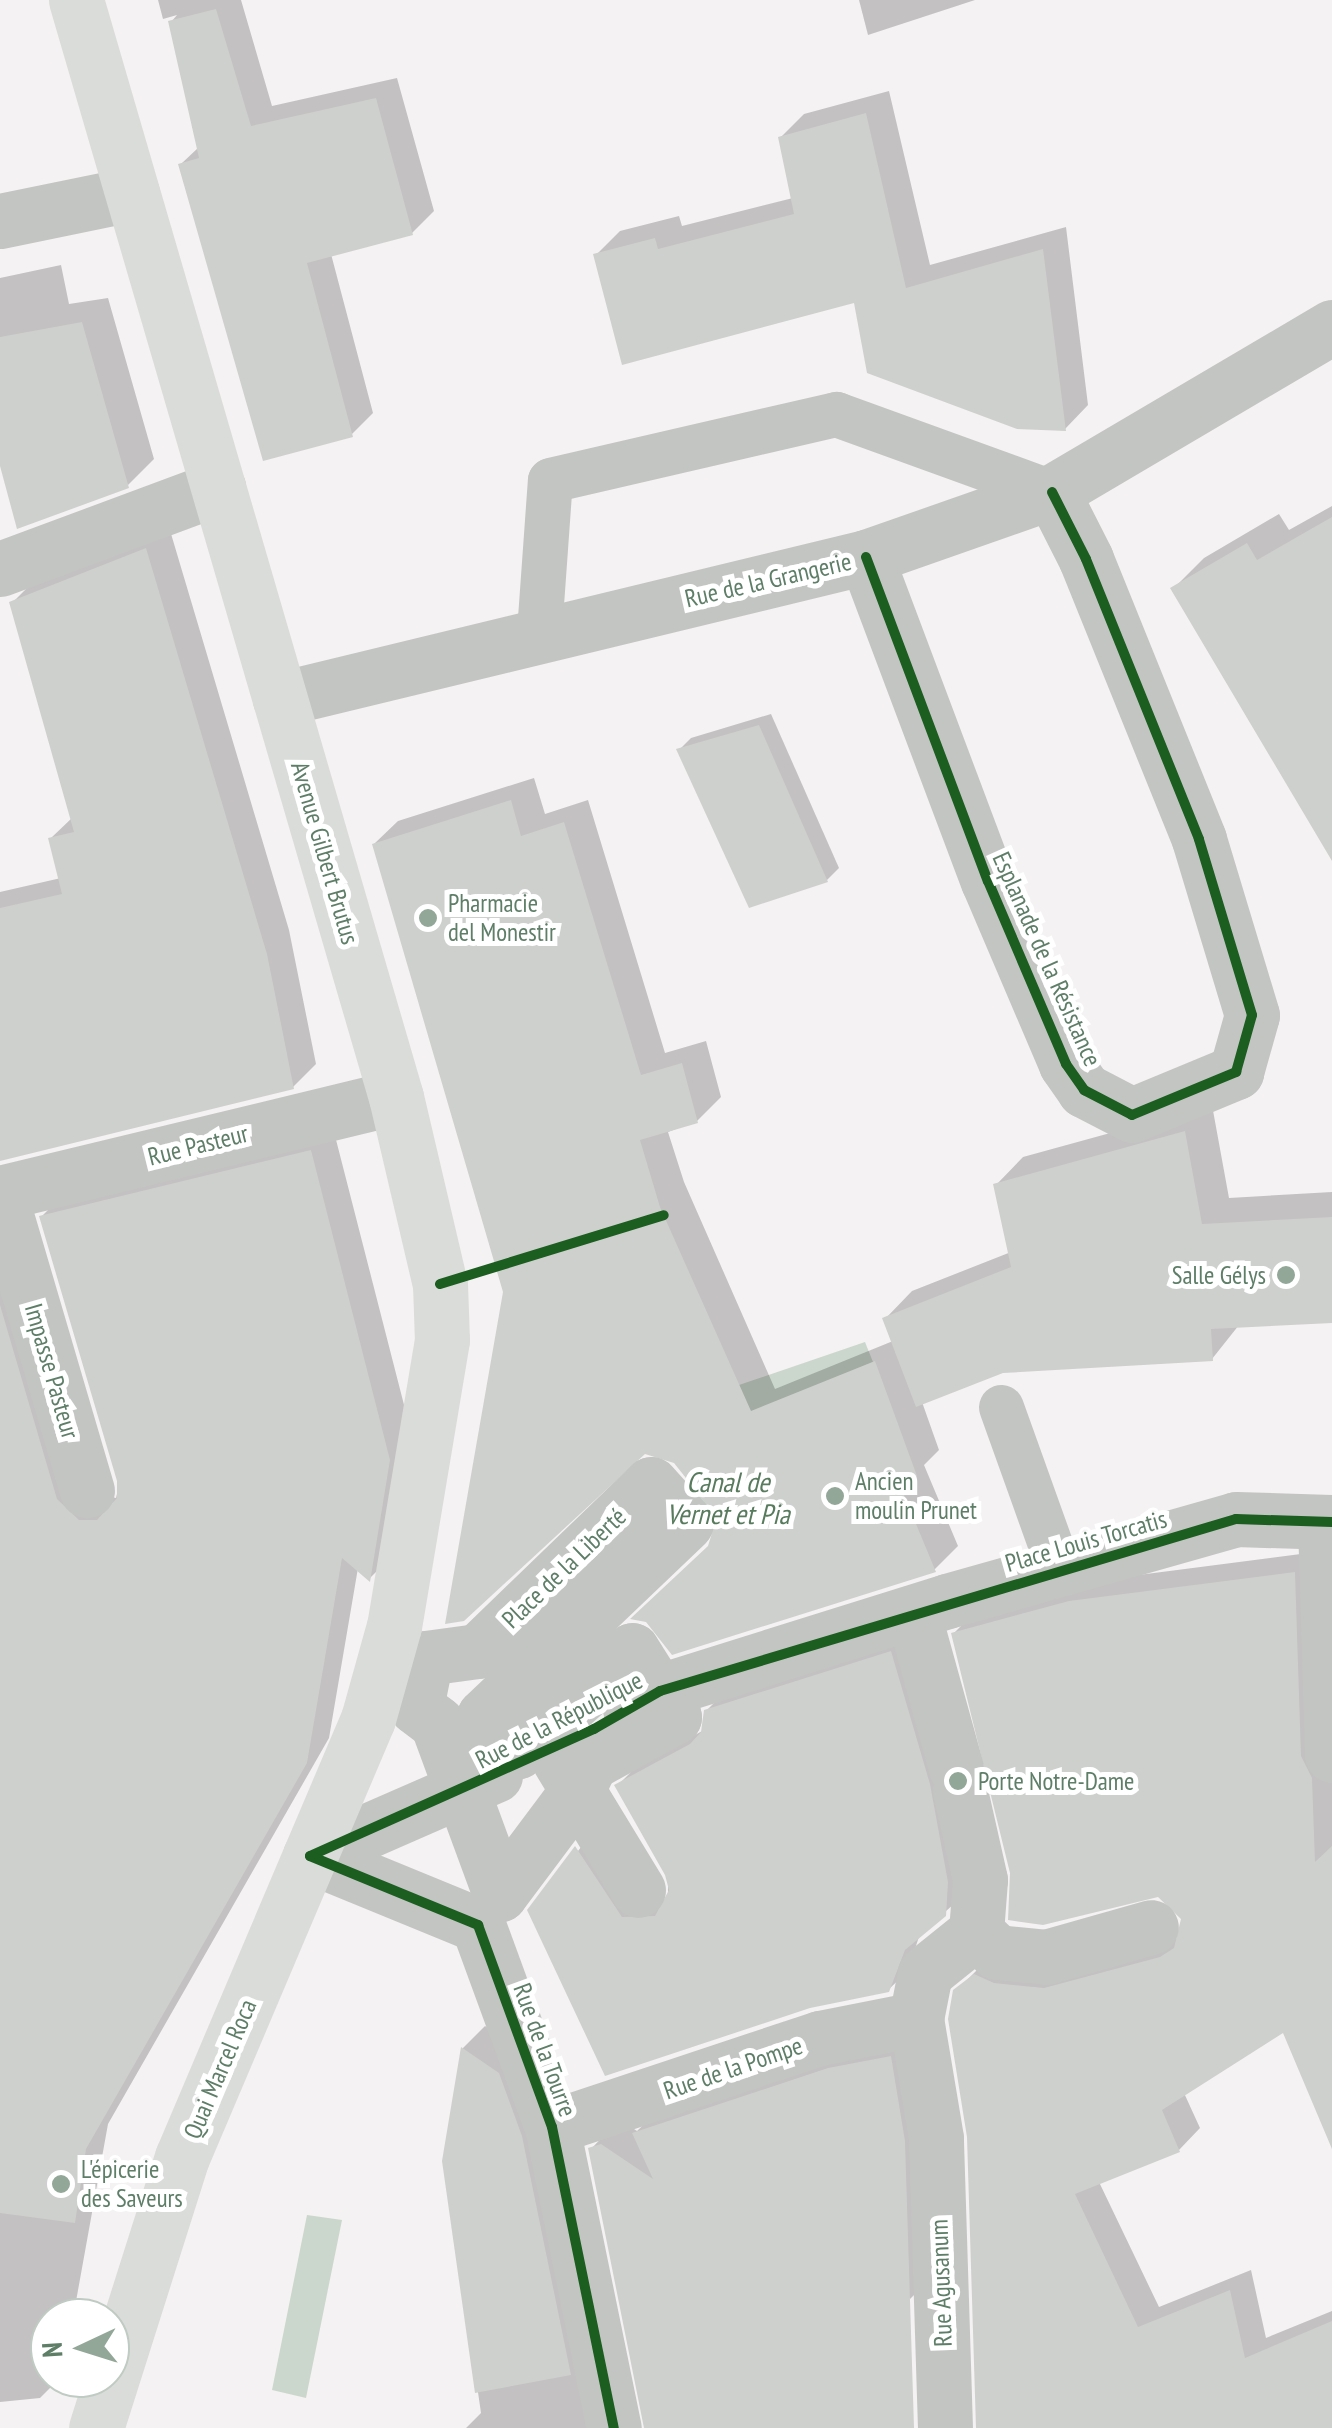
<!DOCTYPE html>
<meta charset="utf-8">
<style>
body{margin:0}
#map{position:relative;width:1332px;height:2428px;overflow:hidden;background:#f4f2f2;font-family:"PT Sans Narrow",sans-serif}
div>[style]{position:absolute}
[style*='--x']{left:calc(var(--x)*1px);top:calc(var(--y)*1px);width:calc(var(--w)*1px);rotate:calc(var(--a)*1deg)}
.water>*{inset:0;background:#cbd7cc}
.shadow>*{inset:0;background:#0003}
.building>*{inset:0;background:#ced0ce}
.lane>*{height:45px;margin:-22.5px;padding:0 22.5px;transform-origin:22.5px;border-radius:22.5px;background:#c3c5c3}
.street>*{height:55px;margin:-27.5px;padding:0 27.5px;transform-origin:27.5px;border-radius:27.5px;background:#c3c5c3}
.secondary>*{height:55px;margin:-27.5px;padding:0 27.5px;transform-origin:27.5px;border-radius:27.5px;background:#dadcda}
.cycleway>*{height:10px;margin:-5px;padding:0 5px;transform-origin:5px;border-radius:5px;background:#1b5e20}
.dots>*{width:28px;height:28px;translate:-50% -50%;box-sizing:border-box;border:5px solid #fff;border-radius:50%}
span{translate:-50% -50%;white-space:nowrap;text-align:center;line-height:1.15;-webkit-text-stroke:10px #fff;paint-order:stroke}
.street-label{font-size:25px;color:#5e7e68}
.poi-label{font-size:25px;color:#5e7e68}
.left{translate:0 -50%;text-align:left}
.right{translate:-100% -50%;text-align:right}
.water-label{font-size:28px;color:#587b5e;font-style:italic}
.north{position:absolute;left:30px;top:2298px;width:100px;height:100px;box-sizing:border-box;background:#fff;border:2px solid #bfcbc3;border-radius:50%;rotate:266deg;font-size:28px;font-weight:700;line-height:40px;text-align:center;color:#5e7e68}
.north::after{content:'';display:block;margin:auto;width:35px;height:45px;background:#92a798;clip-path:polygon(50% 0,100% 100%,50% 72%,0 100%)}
</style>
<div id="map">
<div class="water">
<div style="clip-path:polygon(865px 1342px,873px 1362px,728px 1552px,679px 1497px,707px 1469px,739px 1385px)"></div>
<div style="clip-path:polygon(307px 2215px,342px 2220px,306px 2398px,272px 2390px)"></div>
</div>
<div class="shadow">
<div style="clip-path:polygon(158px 0,241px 0,272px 106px,397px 78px,434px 211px,412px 233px,331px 254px,373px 413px,351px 435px,181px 164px,199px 147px,171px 22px,177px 15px,163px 19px)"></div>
<div style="clip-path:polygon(859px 0,975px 0,868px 35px)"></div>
<div style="clip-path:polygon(889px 91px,930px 265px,1066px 227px,1088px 405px,1065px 429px,856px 299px,596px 255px,620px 231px,679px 216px,682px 226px,793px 198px,780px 138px,804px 114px)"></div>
<div style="clip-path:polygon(61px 265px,69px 304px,108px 298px,154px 459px,127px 486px,0 456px,0 278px)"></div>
<div style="clip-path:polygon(1332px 506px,1332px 858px,1173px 589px,1204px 558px,1279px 514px,1289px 530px)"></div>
<div style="clip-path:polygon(169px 527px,289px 930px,316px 1064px,293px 1087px,0 1158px,0 892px,61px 878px,51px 838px,73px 817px,12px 603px,35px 580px)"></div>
<div style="clip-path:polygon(771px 714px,839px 868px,827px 880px,750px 905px,679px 750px,691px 738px)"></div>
<div style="clip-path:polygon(534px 778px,545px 814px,588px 800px,665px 1053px,706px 1041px,721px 1097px,697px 1121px,668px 1132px,684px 1182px,775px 1389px,893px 1341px,885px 1319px,912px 1291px,1011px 1252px,996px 1185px,1023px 1157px,1212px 1105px,1229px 1198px,1332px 1192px,1332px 1321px,1239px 1325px,1212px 1359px,1002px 1371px,922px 1402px,939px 1450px,924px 1465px,958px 1546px,934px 1570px,647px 1620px,710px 1545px,719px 1517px,675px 1460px,506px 1292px,374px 844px,398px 821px)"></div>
<div style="clip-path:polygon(333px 1128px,412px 1436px,392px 1556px,370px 1578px,358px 1568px,329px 1738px,108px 2124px,73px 2318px,50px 2318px,50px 2378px,60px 2378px,40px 2398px,0 2402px,0 1207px,89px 1491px,116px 1498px,120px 1481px,42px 1216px,64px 1194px)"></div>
<div style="clip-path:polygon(1316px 1552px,1332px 1752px,1332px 2141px,1284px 2029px,1184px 2093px,1200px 2128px,1179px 2150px,1099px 2182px,1159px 2307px,1251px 2270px,1266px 2338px,1332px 2311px,1332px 2428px,980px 2428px,970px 2137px,956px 1991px,978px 1969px,1067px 1968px,1179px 1938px,1184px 1919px,1158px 1894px,1013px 1873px,954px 1633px,975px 1612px,1092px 1581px)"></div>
<div style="clip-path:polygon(909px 1635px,963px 1896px,920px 1934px,907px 1972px,888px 1990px,530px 1911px,594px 1831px,660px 1904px,668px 1899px,668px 1874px,617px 1786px,635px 1768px,704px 1730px,706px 1711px,724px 1693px)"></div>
<div style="clip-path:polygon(485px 2026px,521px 2051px,620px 2428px,466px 2428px,481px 2413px,445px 2164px,463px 2048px)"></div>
<div style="clip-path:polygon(912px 2035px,931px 2278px,910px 2299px,890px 2261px,911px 2428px,646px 2428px,591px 2149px,613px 2126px,625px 2123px,637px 2131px,657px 2112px)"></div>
</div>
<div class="building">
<div style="clip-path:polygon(216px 9px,251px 126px,376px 98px,413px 235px,307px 263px,353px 437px,263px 461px,178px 164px,199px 158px,168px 21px)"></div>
<div style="clip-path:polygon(866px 113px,906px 288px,1043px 249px,1066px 431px,1017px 429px,867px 373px,854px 303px,622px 365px,593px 254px,655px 238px,658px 249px,794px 214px,778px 137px)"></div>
<div style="clip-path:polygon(82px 322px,129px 488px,17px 529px,0 466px,0 337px)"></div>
<div style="clip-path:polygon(1332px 517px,1332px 861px,1170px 588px,1247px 543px,1257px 560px)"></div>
<div style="clip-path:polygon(146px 548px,267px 954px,294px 1089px,0 1161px,0 908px,62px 894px,48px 838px,74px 832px,9px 602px)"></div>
<div style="clip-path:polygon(759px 725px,828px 882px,749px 908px,676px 749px)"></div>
<div style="clip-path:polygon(511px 800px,521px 836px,564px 822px,641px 1075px,682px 1063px,698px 1123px,640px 1140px,660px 1207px,751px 1411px,875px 1361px,917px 1476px,899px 1483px,936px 1572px,672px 1655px,646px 1622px,630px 1619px,708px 1546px,717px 1517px,674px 1463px,645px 1454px,464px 1621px,445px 1624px,503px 1292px,372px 844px)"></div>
<div style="clip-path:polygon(1185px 1131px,1202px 1224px,1332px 1217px,1332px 1323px,1211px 1329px,1213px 1361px,1003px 1373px,916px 1407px,882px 1318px,1011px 1267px,993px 1184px)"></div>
<div style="clip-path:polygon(311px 1150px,390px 1460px,370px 1582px,342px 1558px,307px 1763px,86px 2149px,75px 2223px,0 2213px,0 1305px,57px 1499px,79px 1520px,97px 1520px,117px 1498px,117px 1481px,39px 1216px)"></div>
<div style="clip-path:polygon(1295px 1572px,1301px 1756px,1312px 1778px,1315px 1862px,1332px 1846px,1332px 2149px,1283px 2033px,1162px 2110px,1180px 2152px,1075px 2194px,1138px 2327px,1230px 2290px,1245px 2358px,1332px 2321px,1332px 2428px,976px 2428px,967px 2137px,948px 2019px,953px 1990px,974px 1974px,994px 1983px,1044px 1988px,1160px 1957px,1174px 1948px,1181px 1919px,1158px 1897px,1043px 1925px,1008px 1920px,1010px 1873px,951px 1633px,1069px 1601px)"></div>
<div style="clip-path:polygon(891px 1651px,930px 1784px,948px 1882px,946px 1916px,905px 1950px,889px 1992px,810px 2008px,605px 2076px,527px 1910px,575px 1846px,622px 1917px,655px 1916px,669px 1890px,665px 1875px,614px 1785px,690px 1744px,701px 1732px,704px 1710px)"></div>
<div style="clip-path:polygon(461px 2047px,499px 2073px,522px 2136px,571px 2375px,475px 2393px,442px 2161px)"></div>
<div style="clip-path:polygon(891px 2056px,905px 2141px,914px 2428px,644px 2428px,588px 2148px,601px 2144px,653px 2179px,632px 2133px,828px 2068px)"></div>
</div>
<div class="lane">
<div style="--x:539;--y:632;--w:152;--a:-85.9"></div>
<div style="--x:550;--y:480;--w:294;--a:-13"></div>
<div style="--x:836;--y:414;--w:230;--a:19.9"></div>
<div style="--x:1001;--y:1407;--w:172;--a:70.3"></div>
</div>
<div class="street">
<div style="--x:0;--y:221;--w:135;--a:-11.6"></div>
<div style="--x:866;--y:557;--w:346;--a:69.4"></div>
<div style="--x:988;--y:881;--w:199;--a:66.9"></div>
<div style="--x:1066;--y:1064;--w:32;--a:55"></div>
<div style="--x:1084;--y:1090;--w:54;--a:27.5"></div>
<div style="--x:1132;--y:1115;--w:113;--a:-22.5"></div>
<div style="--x:1236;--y:1072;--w:59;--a:-74.3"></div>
<div style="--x:1252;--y:1015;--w:184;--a:-106.8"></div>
<div style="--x:1199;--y:839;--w:302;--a:-112"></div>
<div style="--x:1086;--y:559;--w:75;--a:-116.9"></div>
<div style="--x:0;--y:569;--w:233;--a:-20.4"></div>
<div style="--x:280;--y:699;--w:603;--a:-13.62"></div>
<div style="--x:866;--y:557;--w:197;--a:-19.3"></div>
<div style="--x:1052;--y:492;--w:325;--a:-30.5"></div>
<div style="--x:0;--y:1193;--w:407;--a:-13.6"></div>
<div style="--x:0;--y:1195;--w:308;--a:73.6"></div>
<div style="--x:651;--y:1484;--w:52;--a:48.1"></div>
<div style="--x:686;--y:1523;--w:279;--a:136.3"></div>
<div style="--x:484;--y:1716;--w:49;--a:45.8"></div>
<div style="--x:518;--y:1751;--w:152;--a:-41.5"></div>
<div style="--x:632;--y:1650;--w:79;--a:57.9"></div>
<div style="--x:674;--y:1717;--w:96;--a:151.3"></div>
<div style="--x:590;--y:1763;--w:31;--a:115"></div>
<div style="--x:577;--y:1791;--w:129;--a:126.8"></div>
<div style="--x:500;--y:1894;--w:182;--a:-110.2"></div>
<div style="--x:437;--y:1723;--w:26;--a:-143"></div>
<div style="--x:416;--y:1707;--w:50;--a:-78.5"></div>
<div style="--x:426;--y:1658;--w:52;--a:-7.7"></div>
<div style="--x:478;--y:1651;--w:240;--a:-44"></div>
<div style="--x:1325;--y:1523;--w:232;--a:88.3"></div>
<div style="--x:913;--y:1613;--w:161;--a:74.5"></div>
<div style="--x:630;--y:1709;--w:35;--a:-31"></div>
<div style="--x:660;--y:1691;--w:301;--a:-17.4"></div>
<div style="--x:947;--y:1601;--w:300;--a:-15.8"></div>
<div style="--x:1236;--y:1519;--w:96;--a:1.8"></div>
<div style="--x:559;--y:1760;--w:152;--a:58.7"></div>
<div style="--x:960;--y:1791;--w:91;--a:77.3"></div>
<div style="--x:980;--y:1880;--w:52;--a:94.4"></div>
<div style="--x:310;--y:1856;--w:202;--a:-23.6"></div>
<div style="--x:310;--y:1856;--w:182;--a:22.3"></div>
<div style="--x:478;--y:1925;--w:215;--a:69.9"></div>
<div style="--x:552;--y:2127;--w:307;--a:78.4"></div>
<div style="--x:976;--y:1932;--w:29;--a:44"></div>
<div style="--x:997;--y:1952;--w:49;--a:5.8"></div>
<div style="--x:1046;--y:1957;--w:109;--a:-15.9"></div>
<div style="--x:552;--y:2127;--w:282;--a:-18.4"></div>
<div style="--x:820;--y:2038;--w:98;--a:-11.2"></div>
<div style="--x:945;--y:2428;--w:290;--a:-91.8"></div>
<div style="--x:936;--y:2138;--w:121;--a:-99.5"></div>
<div style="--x:916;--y:2019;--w:47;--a:-78.9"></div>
<div style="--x:925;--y:1973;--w:65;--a:-38.8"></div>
</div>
<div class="secondary">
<div style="--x:76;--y:0;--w:1143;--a:73.74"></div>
<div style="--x:396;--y:1097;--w:192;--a:76.8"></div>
<div style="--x:440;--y:1284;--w:56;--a:88"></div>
<div style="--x:442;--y:1340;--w:290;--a:99.5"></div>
<div style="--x:394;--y:1626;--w:97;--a:105.6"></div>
<div style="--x:368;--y:1719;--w:476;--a:113"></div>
<div style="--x:182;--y:2157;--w:284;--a:107.6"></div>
</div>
<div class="cycleway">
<div style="--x:866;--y:557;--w:346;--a:69.4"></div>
<div style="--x:988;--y:881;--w:199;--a:66.9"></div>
<div style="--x:1066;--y:1064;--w:32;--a:55"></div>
<div style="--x:1084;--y:1090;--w:54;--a:27.5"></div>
<div style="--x:1132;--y:1115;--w:113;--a:-22.5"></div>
<div style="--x:1236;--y:1072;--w:59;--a:-74.3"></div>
<div style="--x:1252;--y:1015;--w:184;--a:-106.8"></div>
<div style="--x:1199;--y:839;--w:302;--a:-112"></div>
<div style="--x:1086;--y:559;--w:75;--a:-116.9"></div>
<div style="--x:440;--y:1284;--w:234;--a:-17.1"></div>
<div style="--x:310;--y:1856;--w:311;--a:-24.1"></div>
<div style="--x:594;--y:1729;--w:76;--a:-29.9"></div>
<div style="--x:660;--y:1691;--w:601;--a:-16.63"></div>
<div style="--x:1236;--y:1519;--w:96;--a:1.8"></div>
<div style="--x:310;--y:1856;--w:182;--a:22.3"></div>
<div style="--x:478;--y:1925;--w:215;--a:69.9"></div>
<div style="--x:552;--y:2127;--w:307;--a:78.4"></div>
</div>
<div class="dots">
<div style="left:428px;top:918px;background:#92a798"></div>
<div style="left:1286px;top:1275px;background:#92a798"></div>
<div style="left:835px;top:1496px;background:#92a798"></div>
<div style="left:958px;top:1781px;background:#92a798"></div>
<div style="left:61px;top:2184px;background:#92a798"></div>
</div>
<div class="street-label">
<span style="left:768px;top:580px;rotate:-13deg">Rue de la Grangerie</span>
<span style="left:325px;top:853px;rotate:74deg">Avenue Gilbert Brutus</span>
<span style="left:1047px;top:959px;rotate:66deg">Esplanade de la Résistance</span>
<span style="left:198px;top:1145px;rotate:-14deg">Rue Pasteur</span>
<span style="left:52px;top:1371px;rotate:74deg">Impasse Pasteur</span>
<span style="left:1086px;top:1541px;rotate:-16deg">Place Louis Torcatis</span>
<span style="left:564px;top:1568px;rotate:-44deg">Place de la Liberté</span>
<span style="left:559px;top:1720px;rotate:-27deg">Rue de la République</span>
<span style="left:545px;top:2050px;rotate:70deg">Rue de la Tourre</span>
<span style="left:733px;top:2068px;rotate:-19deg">Rue de la Pompe</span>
<span style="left:220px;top:2069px;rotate:-67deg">Quai Marcel Roca</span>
<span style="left:941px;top:2283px;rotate:-92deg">Rue Agusanum</span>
</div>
<div class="poi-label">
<span class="left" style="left:448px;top:918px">Pharmacie<br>del Monestir</span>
<span class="right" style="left:1266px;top:1275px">Salle Gélys</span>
<span class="left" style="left:855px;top:1496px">Ancien<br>moulin Prunet</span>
<span class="left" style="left:978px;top:1781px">Porte Notre-Dame</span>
<span class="left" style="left:81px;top:2184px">L'épicerie<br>des Saveurs</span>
</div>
<div class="water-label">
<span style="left:728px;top:1498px">Canal de<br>Vernet et Pia</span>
</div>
<div class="north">N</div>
</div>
